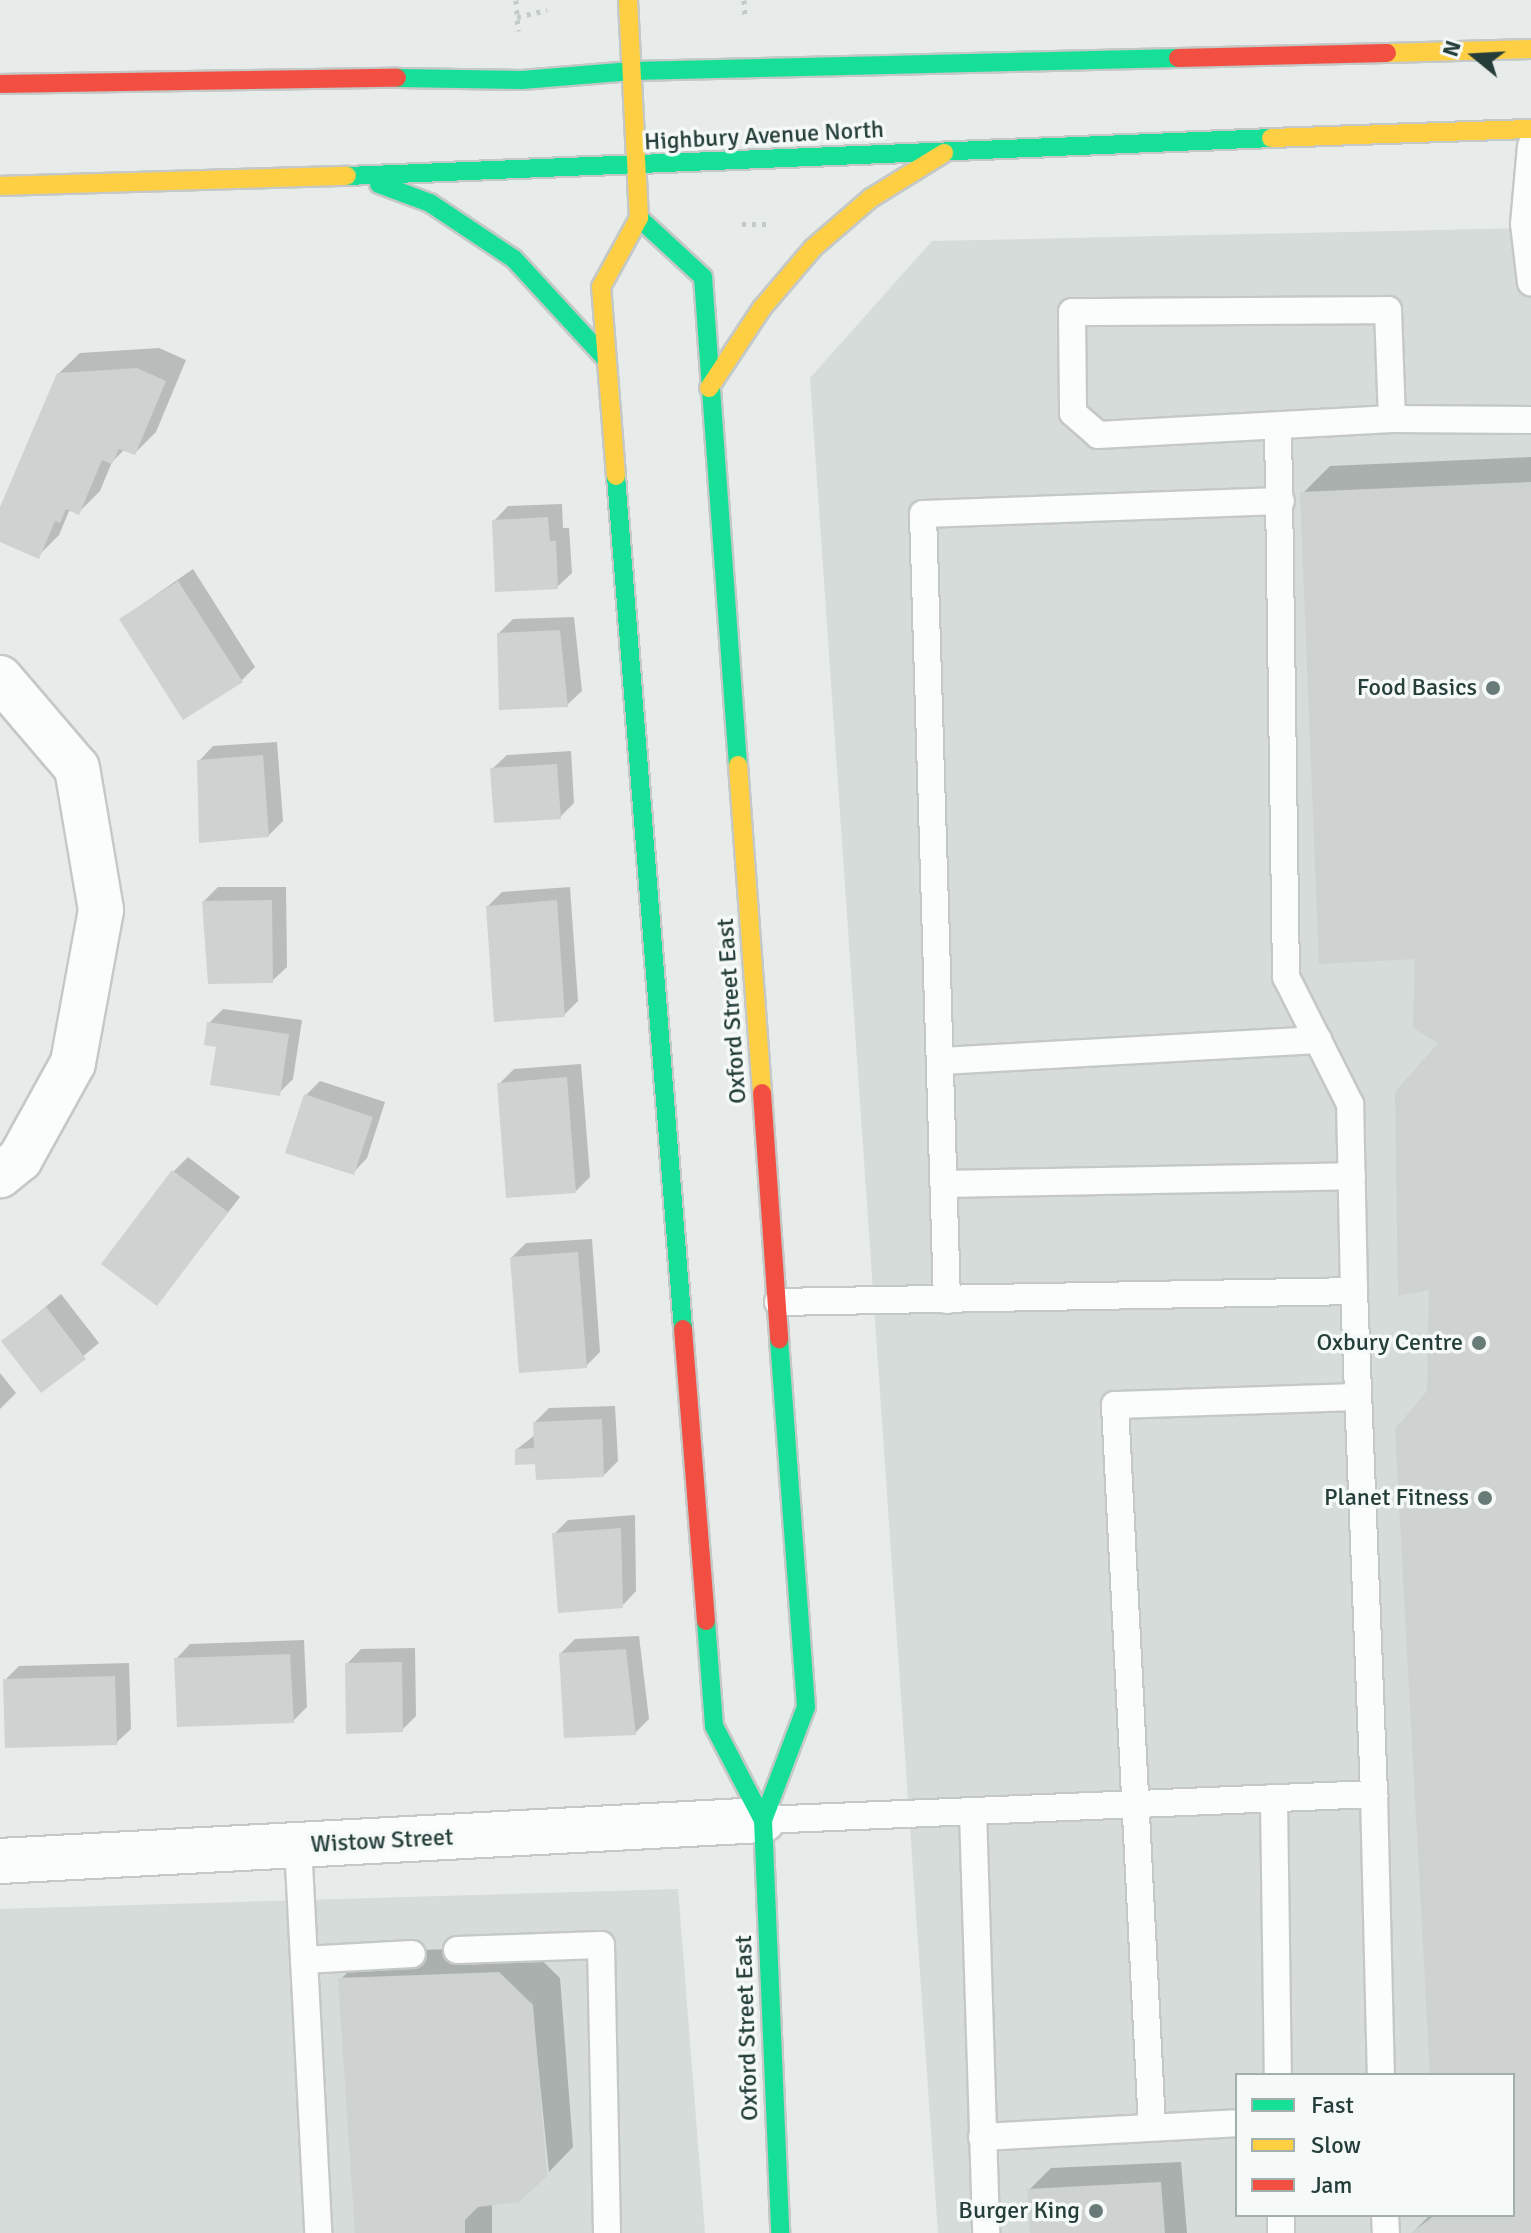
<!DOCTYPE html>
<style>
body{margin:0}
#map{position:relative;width:1531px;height:2233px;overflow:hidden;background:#e7ebe9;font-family:Signika,sans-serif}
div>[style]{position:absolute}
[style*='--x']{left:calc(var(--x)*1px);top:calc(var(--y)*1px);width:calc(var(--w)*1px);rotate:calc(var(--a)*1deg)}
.built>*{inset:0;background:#d5dcd9}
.shadow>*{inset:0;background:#0003}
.building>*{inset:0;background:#ced2d1}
.path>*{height:5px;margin-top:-2.5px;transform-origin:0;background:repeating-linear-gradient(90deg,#c2cbc9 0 4px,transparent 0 10px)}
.roads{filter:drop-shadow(2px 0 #c4c8c6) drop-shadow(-2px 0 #c4c8c6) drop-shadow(0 2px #c4c8c6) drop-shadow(0 -2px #c4c8c6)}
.lane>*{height:26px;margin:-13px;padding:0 13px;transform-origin:13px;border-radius:13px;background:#fbfcfc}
.street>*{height:44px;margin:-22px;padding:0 22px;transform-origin:22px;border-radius:22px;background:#fbfcfc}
.fast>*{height:18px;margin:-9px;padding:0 9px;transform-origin:9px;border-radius:9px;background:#16e098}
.slow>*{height:18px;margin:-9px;padding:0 9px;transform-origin:9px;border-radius:9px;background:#ffcf43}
.jam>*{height:18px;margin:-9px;padding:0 9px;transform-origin:9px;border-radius:9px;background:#f24e42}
.dots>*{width:22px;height:22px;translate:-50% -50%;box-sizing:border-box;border:4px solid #f5faf8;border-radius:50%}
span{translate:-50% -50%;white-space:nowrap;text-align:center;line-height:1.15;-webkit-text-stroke:7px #f5faf8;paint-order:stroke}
.street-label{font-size:24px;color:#253e39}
.poi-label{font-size:24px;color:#253e39}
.right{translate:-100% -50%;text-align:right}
.legend{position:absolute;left:1235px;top:2073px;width:280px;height:144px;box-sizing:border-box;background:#f5faf8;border:2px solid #a2afac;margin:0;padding:10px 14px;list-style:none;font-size:24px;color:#253e39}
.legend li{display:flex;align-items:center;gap:16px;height:40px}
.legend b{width:40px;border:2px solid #a2afac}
.north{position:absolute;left:1435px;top:16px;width:80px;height:80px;-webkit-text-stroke:6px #f5faf8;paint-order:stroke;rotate:288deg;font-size:22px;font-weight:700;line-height:32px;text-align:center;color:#253e39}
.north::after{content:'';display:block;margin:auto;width:28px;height:36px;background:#253e39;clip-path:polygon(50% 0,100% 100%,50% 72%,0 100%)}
</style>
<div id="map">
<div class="built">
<div style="clip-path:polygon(evenodd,1531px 228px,1531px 2233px,938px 2233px,810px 378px,932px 241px,1531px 228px,1237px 2075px,1513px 2075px,1513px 2215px,1237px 2215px,1237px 2075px)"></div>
<div style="clip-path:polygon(678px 1889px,705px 2233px,0 2233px,0 1909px)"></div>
</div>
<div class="shadow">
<div style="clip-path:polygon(159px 348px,186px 360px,156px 432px,135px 453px,125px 449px,112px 462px,100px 491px,79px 512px,69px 511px,59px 535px,38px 556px,0 540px,0 512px,58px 374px,80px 353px)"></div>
<div style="clip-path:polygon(1531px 457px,1531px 2233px,1412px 2233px,1430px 2215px,1513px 2215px,1513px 2075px,1432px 2075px,1429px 1392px,1442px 1042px,1303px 493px,1330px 466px)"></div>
<div style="clip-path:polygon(562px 504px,563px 528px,569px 528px,572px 573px,557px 587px,494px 521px,508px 506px)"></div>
<div style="clip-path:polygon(193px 569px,255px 667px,241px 681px,121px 619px)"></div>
<div style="clip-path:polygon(574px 617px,582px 691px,567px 705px,499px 633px,513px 619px)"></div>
<div style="clip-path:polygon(277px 742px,283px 821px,269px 835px,200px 841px,199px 761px,213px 746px)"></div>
<div style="clip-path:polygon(571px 751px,574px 803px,560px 817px,492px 769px,507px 755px)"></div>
<div style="clip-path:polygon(218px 887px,286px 887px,287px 967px,272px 981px,204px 901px)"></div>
<div style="clip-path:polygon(570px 887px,578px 1001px,564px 1015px,488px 906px,502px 892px)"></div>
<div style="clip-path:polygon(223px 1009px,302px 1020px,293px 1079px,279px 1093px,218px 1045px,209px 1023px)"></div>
<div style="clip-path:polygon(581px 1064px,590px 1177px,576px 1191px,500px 1083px,514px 1069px)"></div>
<div style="clip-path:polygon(320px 1081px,385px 1102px,367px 1158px,353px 1173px,306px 1095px)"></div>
<div style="clip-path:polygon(188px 1157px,240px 1197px,157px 1304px,174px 1171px)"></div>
<div style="clip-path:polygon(592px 1239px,600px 1352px,586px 1366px,512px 1257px,526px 1243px)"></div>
<div style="clip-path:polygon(61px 1294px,99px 1343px,41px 1391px,3px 1342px)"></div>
<div style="clip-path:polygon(0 1373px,16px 1393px,0 1409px)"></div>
<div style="clip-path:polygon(615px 1406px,618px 1461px,604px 1475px,537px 1462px,517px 1449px,535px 1435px,535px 1422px,549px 1408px)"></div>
<div style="clip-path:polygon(635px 1515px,636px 1591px,622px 1606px,554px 1534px,568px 1520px)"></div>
<div style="clip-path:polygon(639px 1636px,649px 1719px,635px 1733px,561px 1653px,575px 1639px)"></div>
<div style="clip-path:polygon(304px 1640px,307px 1707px,293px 1721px,176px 1659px,190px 1644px)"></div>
<div style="clip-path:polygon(415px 1648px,416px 1716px,402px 1730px,347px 1664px,361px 1649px)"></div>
<div style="clip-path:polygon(129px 1663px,131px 1729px,116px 1743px,5px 1680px,19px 1666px)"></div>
<div style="clip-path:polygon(527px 1946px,560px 1978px,573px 2147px,549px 2172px,531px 1995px,545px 2175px,492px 2203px,492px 2233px,357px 2233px,341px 1979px,368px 1952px)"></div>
<div style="clip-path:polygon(1181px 2162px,1187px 2233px,1032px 2233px,1029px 2190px,1051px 2168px)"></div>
</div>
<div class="building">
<div style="clip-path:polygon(137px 368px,166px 381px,135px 455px,119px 449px,112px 464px,102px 460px,79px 515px,66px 509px,60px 523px,55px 521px,39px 559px,0 542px,0 507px,57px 373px)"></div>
<div style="clip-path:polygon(1531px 482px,1531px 2233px,1411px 2233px,1435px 2215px,1513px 2215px,1513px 2075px,1430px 2075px,1395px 1429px,1427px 1391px,1429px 1290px,1398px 1296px,1395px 1092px,1438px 1043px,1413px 1028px,1415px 959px,1319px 964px,1300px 492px)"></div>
<div style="clip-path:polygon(548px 517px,550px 541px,556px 541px,558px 589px,495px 592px,492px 520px)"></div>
<div style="clip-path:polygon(178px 581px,243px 682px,183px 720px,119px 619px)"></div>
<div style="clip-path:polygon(560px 630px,568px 707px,499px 710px,497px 633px)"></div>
<div style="clip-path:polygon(263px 755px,269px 837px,199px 843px,197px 760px)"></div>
<div style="clip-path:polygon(557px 764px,561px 819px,494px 823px,490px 768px)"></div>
<div style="clip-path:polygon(272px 900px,273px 983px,208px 984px,202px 901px)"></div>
<div style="clip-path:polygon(557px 900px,565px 1017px,494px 1022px,486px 906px)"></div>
<div style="clip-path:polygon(207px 1022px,289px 1034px,280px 1096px,210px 1085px,216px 1047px,204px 1045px)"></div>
<div style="clip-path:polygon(567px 1077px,576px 1193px,506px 1198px,497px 1083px)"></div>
<div style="clip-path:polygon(304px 1094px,373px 1117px,354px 1175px,285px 1153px)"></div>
<div style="clip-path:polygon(172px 1170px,228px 1212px,157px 1306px,101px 1264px)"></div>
<div style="clip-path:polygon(578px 1252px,587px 1368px,519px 1373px,510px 1257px)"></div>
<div style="clip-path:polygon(46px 1307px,86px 1359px,41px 1393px,1px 1341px)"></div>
<div style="clip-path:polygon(602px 1419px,604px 1477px,536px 1480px,535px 1464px,515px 1465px,515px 1449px,534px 1448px,533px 1422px)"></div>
<div style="clip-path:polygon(621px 1528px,623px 1608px,558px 1613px,552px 1533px)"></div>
<div style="clip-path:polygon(626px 1649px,636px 1735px,564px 1738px,559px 1653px)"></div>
<div style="clip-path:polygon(290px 1654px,294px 1723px,177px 1727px,174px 1658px)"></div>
<div style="clip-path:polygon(402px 1662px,403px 1732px,346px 1734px,345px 1663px)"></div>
<div style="clip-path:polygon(115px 1676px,117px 1745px,5px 1748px,3px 1679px)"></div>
<div style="clip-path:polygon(499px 1972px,533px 2005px,547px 2176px,519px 2202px,478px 2207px,465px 2220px,465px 2233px,355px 2233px,338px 1978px)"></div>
<div style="clip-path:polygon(1161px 2182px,1165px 2233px,1030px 2233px,1027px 2189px)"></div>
</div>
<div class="path">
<div style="--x:516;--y:0;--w:31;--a:86"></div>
<div style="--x:744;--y:0;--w:19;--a:87"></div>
<div style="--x:517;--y:17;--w:31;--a:-13"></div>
<div style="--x:742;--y:224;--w:27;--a:0"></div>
</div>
<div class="roads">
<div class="lane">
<div style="--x:1531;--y:146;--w:78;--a:95.1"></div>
<div style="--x:1524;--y:224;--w:59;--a:83.2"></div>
<div style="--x:1392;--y:419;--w:109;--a:-92.1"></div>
<div style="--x:1388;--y:310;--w:316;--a:179.6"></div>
<div style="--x:1072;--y:312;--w:101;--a:89.4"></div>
<div style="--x:1073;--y:413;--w:33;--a:41"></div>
<div style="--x:1098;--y:435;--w:294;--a:-3.1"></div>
<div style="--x:1392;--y:419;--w:139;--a:0.4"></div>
<div style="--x:941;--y:1061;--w:378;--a:-3.2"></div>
<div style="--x:944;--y:1184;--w:408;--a:-1.1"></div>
<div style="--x:1354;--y:1291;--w:503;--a:87.72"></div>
<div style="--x:947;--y:1300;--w:786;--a:-91.75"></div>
<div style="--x:923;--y:514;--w:358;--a:-2.1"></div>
<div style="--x:778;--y:1302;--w:576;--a:-1.09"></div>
<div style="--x:1354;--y:1291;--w:187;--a:-91.2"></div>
<div style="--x:1350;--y:1104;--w:142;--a:-116.7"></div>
<div style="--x:1286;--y:977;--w:550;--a:-90.83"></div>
<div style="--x:1274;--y:1799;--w:276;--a:89.2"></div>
<div style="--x:973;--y:1812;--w:421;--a:88.2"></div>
<div style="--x:763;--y:1820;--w:612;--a:-2.44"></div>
<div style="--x:1374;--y:1794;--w:281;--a:88.6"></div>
<div style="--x:298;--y:1845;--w:389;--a:87"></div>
<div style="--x:457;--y:1950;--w:144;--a:-2"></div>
<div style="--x:601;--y:1945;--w:288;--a:88.8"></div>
<div style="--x:304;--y:1960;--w:108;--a:-3.2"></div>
<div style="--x:1152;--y:2126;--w:722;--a:-92.94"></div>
<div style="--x:1115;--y:1405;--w:243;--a:-1.9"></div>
<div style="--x:982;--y:2137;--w:255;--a:-3.1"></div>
<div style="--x:1281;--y:2215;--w:18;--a:90"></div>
<div style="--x:1385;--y:2215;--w:18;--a:87"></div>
</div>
<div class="street">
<div style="--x:0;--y:678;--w:118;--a:49.5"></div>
<div style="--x:77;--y:768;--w:144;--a:80.4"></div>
<div style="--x:101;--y:910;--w:156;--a:100.4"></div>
<div style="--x:73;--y:1063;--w:110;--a:118.9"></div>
<div style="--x:20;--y:1159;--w:26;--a:141"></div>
<div style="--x:0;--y:1861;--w:764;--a:-3.08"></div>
</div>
<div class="fast">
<div style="--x:397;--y:78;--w:125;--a:0.9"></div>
<div style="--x:522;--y:80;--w:110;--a:-4.7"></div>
<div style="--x:632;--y:71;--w:546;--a:-1.36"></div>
<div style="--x:347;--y:176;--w:925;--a:-2.35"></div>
<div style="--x:379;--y:184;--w:54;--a:20.4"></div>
<div style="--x:430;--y:203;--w:101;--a:33.7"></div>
<div style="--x:514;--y:259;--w:137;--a:47.4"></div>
<div style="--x:639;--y:218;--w:87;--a:42.7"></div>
<div style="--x:703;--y:277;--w:489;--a:85.9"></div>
<div style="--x:616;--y:476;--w:856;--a:85.51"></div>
<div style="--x:779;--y:1339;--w:369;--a:85.8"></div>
<div style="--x:806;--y:1707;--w:121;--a:110.8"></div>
<div style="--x:763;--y:1820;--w:413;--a:87.6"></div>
<div style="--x:706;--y:1621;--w:105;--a:85.6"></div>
<div style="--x:714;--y:1726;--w:106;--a:62.5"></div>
</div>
<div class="slow">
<div style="--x:1387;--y:53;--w:144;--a:-1.6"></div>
<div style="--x:1271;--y:138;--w:260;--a:-2"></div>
<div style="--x:0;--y:186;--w:347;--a:-1.7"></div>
<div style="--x:709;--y:388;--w:96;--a:-56.5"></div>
<div style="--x:762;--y:308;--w:79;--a:-49.6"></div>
<div style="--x:813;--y:248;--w:77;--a:-40.8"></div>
<div style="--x:871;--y:198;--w:86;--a:-31.7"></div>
<div style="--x:616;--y:476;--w:190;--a:-94.5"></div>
<div style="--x:601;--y:287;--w:79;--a:-61.2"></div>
<div style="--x:639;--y:218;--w:218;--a:-92.9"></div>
<div style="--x:738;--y:765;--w:329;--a:85.8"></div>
</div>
<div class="jam">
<div style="--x:1178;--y:58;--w:209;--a:-1.4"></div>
<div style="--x:0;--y:84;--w:397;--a:-0.9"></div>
<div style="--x:762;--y:1093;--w:247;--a:86"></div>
<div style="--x:683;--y:1329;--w:293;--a:85.5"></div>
</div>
</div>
<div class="dots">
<div style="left:1493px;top:688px;background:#697b77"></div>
<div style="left:1479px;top:1343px;background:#697b77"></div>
<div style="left:1485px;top:1498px;background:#697b77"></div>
<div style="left:1096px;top:2211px;background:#697b77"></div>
</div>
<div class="street-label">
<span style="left:764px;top:136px;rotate:-3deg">Highbury Avenue North</span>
<span style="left:732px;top:1011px;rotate:-94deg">Oxford Street East</span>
<span style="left:382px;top:1841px;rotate:-3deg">Wistow Street</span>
<span style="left:747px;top:2028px;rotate:-92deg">Oxford Street East</span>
</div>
<div class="poi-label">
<span class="right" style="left:1477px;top:688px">Food Basics</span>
<span class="right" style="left:1463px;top:1343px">Oxbury Centre</span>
<span class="right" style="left:1469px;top:1498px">Planet Fitness</span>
<span class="right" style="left:1080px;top:2211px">Burger King</span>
</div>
<ul class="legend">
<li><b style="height:10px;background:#16e098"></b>Fast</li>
<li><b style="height:10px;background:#ffcf43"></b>Slow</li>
<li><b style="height:10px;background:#f24e42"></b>Jam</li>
</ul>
<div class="north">N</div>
</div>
